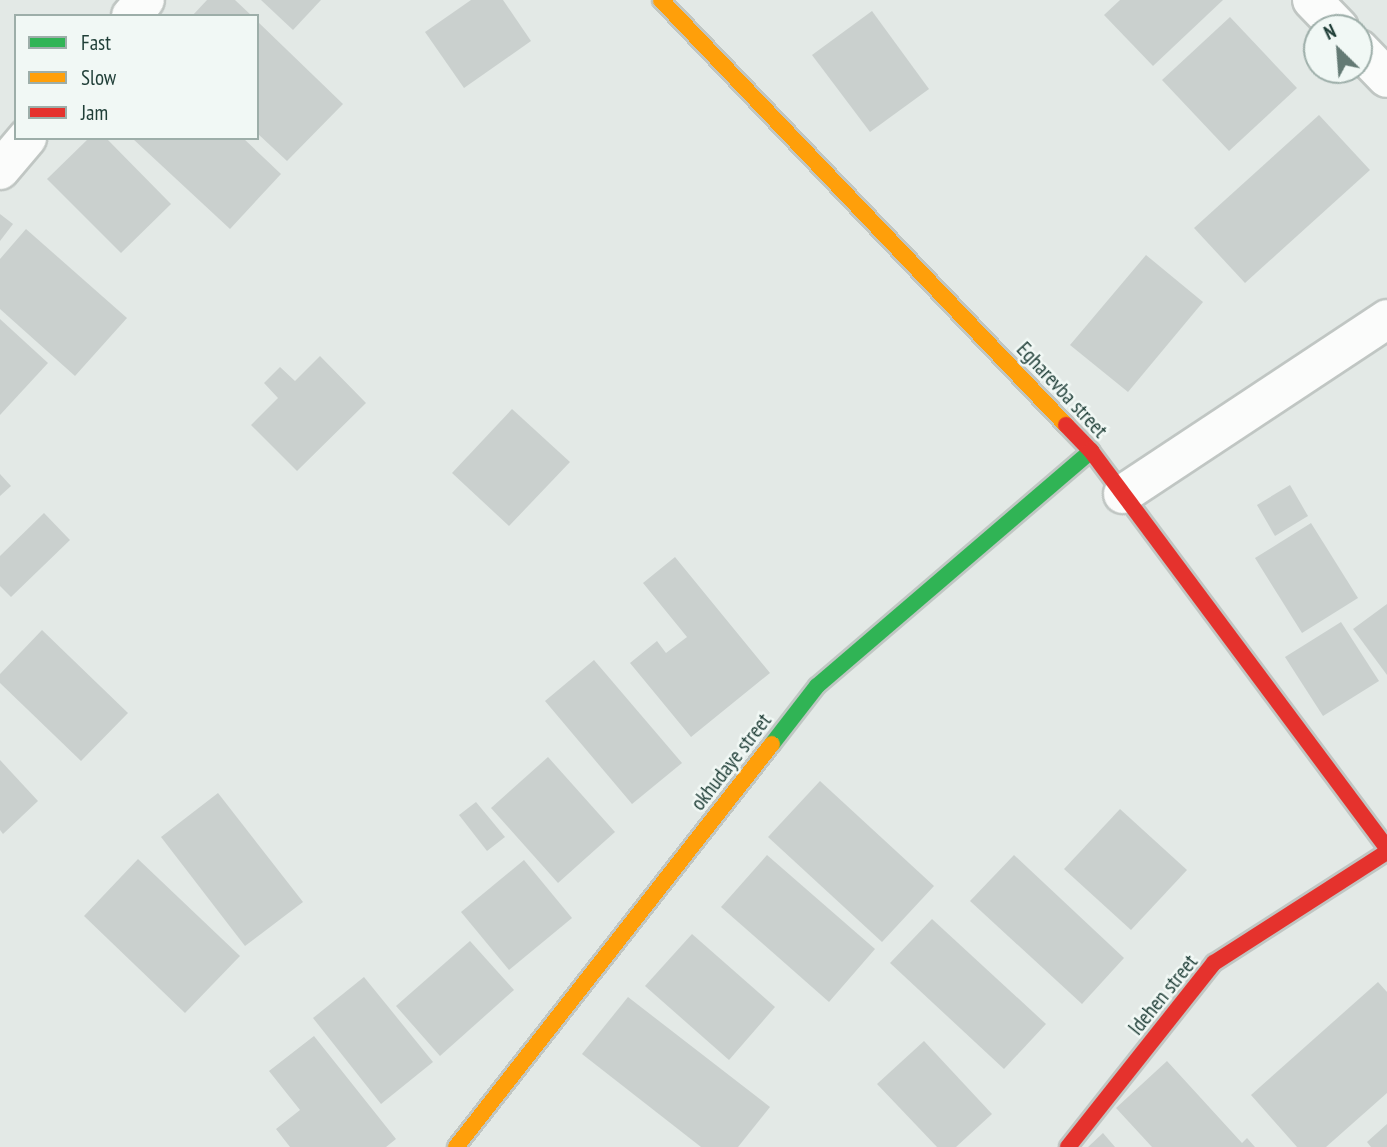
<!DOCTYPE html>
<style>
body{margin:0}
#map{position:relative;width:1387px;height:1147px;overflow:hidden;background:#e3e9e6;font-family:"PT Sans Narrow",sans-serif}
div>[style]{position:absolute}
[style*='--x']{left:calc(var(--x)*1px);top:calc(var(--y)*1px);width:calc(var(--w)*1px);rotate:calc(var(--a)*1deg)}
.building>*{inset:0;background:#cad0ce}
.roads{filter:drop-shadow(2px 0 #c0c6c3) drop-shadow(-2px 0 #c0c6c3) drop-shadow(0 2px #c0c6c3) drop-shadow(0 -2px #c0c6c3)}
.street>*{height:38px;margin:-19px;padding:0 19px;transform-origin:19px;border-radius:19px;background:#fbfcfb}
.fast>*{height:16px;margin:-8px;padding:0 8px;transform-origin:8px;border-radius:8px;background:#30b455}
.slow>*{height:16px;margin:-8px;padding:0 8px;transform-origin:8px;border-radius:8px;background:#ff9f0a}
.jam>*{height:16px;margin:-8px;padding:0 8px;transform-origin:8px;border-radius:8px;background:#e5322d}
span{translate:-50% -50%;white-space:nowrap;text-align:center;line-height:1.15;-webkit-text-stroke:5px #f1f8f5;paint-order:stroke}
.street-label{font-size:21px;color:#1f3e37}
.legend{position:absolute;left:14px;top:14px;width:245px;height:126px;box-sizing:border-box;background:#f1f8f5;border:2px solid #9daea9;margin:0;padding:9px 12px;list-style:none;font-size:21px;color:#1f3e37}
.legend li{display:flex;align-items:center;gap:14px;height:35px}
.legend b{width:35px;border:2px solid #9daea9}
.north{position:absolute;left:1303px;top:14px;width:70px;height:70px;box-sizing:border-box;background:#f1f8f5;border:2px solid #9daea9;border-radius:50%;rotate:335deg;font-size:19px;font-weight:700;line-height:28px;text-align:center;color:#1f3e37}
.north::after{content:'';display:block;margin:auto;width:24px;height:32px;background:#647a74;clip-path:polygon(50% 0,100% 100%,50% 72%,0 100%)}
</style>
<div id="map">
<div class="building">
<div style="clip-path:polygon(207px 0,235px 0,252px 16px,192px 16px)"></div>
<div style="clip-path:polygon(261px 0,321px 0,293px 30px)"></div>
<div style="clip-path:polygon(471px 0,503px 0,531px 41px,464px 88px,425px 32px)"></div>
<div style="clip-path:polygon(1120px 0,1223px 0,1153px 66px,1104px 15px)"></div>
<div style="clip-path:polygon(872px 11px,929px 89px,870px 132px,812px 55px)"></div>
<div style="clip-path:polygon(1230px 17px,1297px 88px,1229px 151px,1162px 80px)"></div>
<div style="clip-path:polygon(257px 21px,343px 104px,287px 161px,257px 133px)"></div>
<div style="clip-path:polygon(1319px 115px,1370px 170px,1245px 283px,1194px 228px)"></div>
<div style="clip-path:polygon(89px 138px,106px 138px,171px 204px,121px 253px,47px 179px)"></div>
<div style="clip-path:polygon(132px 138px,243px 138px,281px 174px,230px 229px)"></div>
<div style="clip-path:polygon(0 214px,13px 224px,0 241px)"></div>
<div style="clip-path:polygon(26px 229px,127px 318px,75px 376px,0 309px,0 259px)"></div>
<div style="clip-path:polygon(1146px 255px,1203px 302px,1128px 392px,1070px 345px)"></div>
<div style="clip-path:polygon(0 319px,48px 363px,0 415px)"></div>
<div style="clip-path:polygon(320px 356px,366px 403px,297px 471px,251px 425px,278px 398px,264px 383px,280px 367px,295px 381px)"></div>
<div style="clip-path:polygon(512px 409px,570px 462px,509px 526px,452px 473px)"></div>
<div style="clip-path:polygon(0 474px,11px 486px,0 496px)"></div>
<div style="clip-path:polygon(1290px 485px,1308px 516px,1275px 536px,1257px 505px)"></div>
<div style="clip-path:polygon(44px 513px,70px 540px,11px 597px,0 586px,0 556px)"></div>
<div style="clip-path:polygon(1311px 523px,1358px 598px,1302px 633px,1255px 558px)"></div>
<div style="clip-path:polygon(675px 557px,770px 673px,691px 737px,630px 663px,657px 641px,666px 653px,687px 637px,643px 583px)"></div>
<div style="clip-path:polygon(1387px 604px,1387px 675px,1353px 629px)"></div>
<div style="clip-path:polygon(1341px 622px,1379px 681px,1323px 716px,1285px 657px)"></div>
<div style="clip-path:polygon(42px 630px,128px 713px,81px 761px,0 683px,0 674px)"></div>
<div style="clip-path:polygon(594px 660px,682px 763px,632px 804px,545px 701px)"></div>
<div style="clip-path:polygon(548px 757px,615px 832px,558px 883px,491px 808px)"></div>
<div style="clip-path:polygon(0 760px,38px 801px,3px 834px,0 830px)"></div>
<div style="clip-path:polygon(820px 781px,934px 886px,882px 942px,768px 837px)"></div>
<div style="clip-path:polygon(218px 793px,303px 902px,245px 946px,161px 837px)"></div>
<div style="clip-path:polygon(476px 802px,505px 837px,487px 851px,459px 815px)"></div>
<div style="clip-path:polygon(1120px 809px,1187px 870px,1131px 930px,1064px 869px)"></div>
<div style="clip-path:polygon(767px 855px,875px 949px,829px 1002px,721px 907px)"></div>
<div style="clip-path:polygon(1014px 855px,1124px 958px,1082px 1004px,970px 901px)"></div>
<div style="clip-path:polygon(138px 859px,240px 956px,185px 1013px,84px 916px)"></div>
<div style="clip-path:polygon(524px 860px,572px 918px,509px 970px,461px 912px)"></div>
<div style="clip-path:polygon(932px 919px,1046px 1024px,1004px 1069px,890px 963px)"></div>
<div style="clip-path:polygon(692px 934px,775px 1007px,729px 1060px,645px 986px)"></div>
<div style="clip-path:polygon(470px 941px,514px 990px,440px 1056px,396px 1006px)"></div>
<div style="clip-path:polygon(364px 977px,433px 1062px,381px 1104px,313px 1018px)"></div>
<div style="clip-path:polygon(1378px 982px,1387px 992px,1387px 1093px,1326px 1147px,1297px 1147px,1251px 1095px)"></div>
<div style="clip-path:polygon(628px 997px,770px 1107px,738px 1147px,701px 1147px,582px 1054px)"></div>
<div style="clip-path:polygon(314px 1036px,396px 1139px,386px 1147px,290px 1147px,276px 1129px,300px 1110px,269px 1071px)"></div>
<div style="clip-path:polygon(924px 1041px,992px 1114px,956px 1147px,937px 1147px,877px 1084px)"></div>
<div style="clip-path:polygon(1167px 1061px,1242px 1143px,1247px 1138px,1255px 1147px,1152px 1147px,1116px 1108px)"></div>
<div style="clip-path:polygon(1387px 1124px,1387px 1147px,1371px 1147px,1367px 1142px)"></div>
<div style="clip-path:polygon(1103px 1133px,1115px 1147px,1088px 1147px)"></div>
</div>
<div class="roads">
<div class="street">
<div style="--x:1312;--y:0;--w:39;--a:46"></div>
<div style="--x:131;--y:16;--w:21;--a:-49"></div>
<div style="--x:1359;--y:49;--w:40;--a:46"></div>
<div style="--x:0;--y:170;--w:42;--a:-49.8"></div>
<div style="--x:1123;--y:494;--w:317;--a:-33.5"></div>
</div>
<div class="fast">
<div style="--x:772;--y:744;--w:73;--a:-52.2"></div>
<div style="--x:817;--y:686;--w:361;--a:-40.6"></div>
</div>
<div class="slow">
<div style="--x:661;--y:0;--w:587;--a:46.38"></div>
<div style="--x:456;--y:1147;--w:512;--a:-51.9"></div>
</div>
<div class="jam">
<div style="--x:1066;--y:425;--w:36;--a:46"></div>
<div style="--x:1091;--y:451;--w:495;--a:53.3"></div>
<div style="--x:1068;--y:1147;--w:235;--a:-51.6"></div>
<div style="--x:1214;--y:963;--w:206;--a:-32.7"></div>
</div>
</div>
<div class="street-label">
<span style="left:1062px;top:390px;rotate:47deg">Egharevba street</span>
<span style="left:731px;top:762px;rotate:-52deg">okhudaye street</span>
<span style="left:1163px;top:995px;rotate:-51deg">Idehen street</span>
</div>
<ul class="legend">
<li><b style="height:9px;background:#30b455"></b>Fast</li>
<li><b style="height:9px;background:#ff9f0a"></b>Slow</li>
<li><b style="height:9px;background:#e5322d"></b>Jam</li>
</ul>
<div class="north">N</div>
</div>
